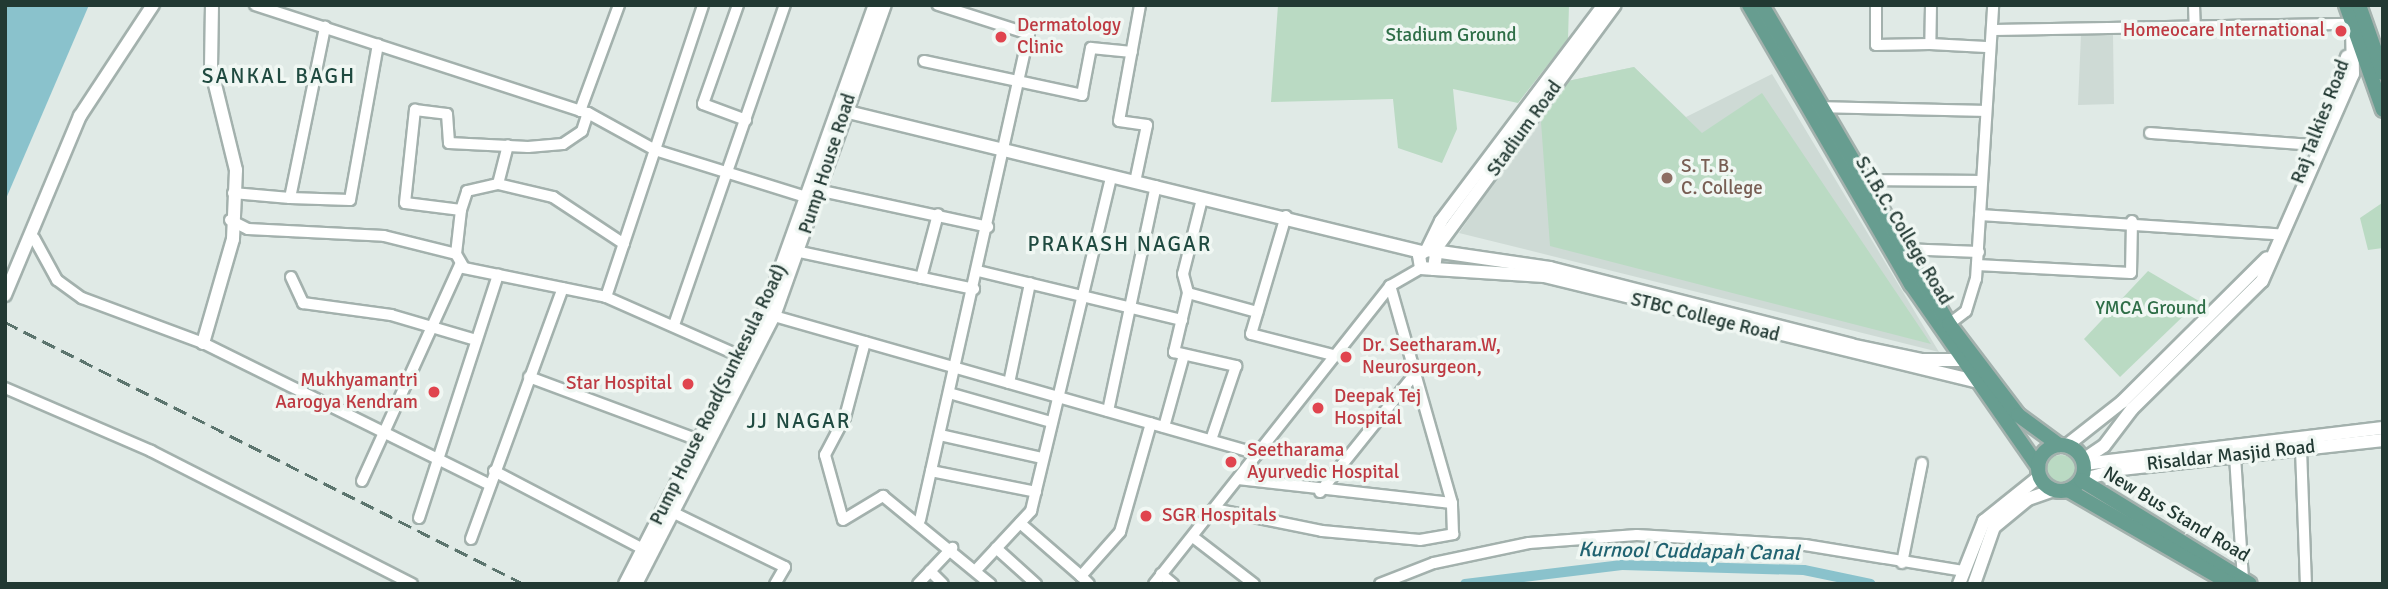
<!DOCTYPE html>
<style>
body{margin:0}
#map{position:relative;width:2388px;height:589px;overflow:hidden;background:#e0eae6;font-family:Signika,sans-serif}
div>[style]{position:absolute}
[style*='--x']{left:calc(var(--x)*1px);top:calc(var(--y)*1px);width:calc(var(--w)*1px);rotate:calc(var(--a)*1deg)}
.built>*{inset:0;background:#cedad5}
.green>*{inset:0;background:#badac3}
.round{border-radius:50%}
.water>*{inset:0;background:#8ac2cc}
.canal>*{height:10px;margin:-5px;padding:0 5px;transform-origin:5px;border-radius:5px;background:#8ac2cc}
.roads{filter:drop-shadow(2px 0 #a3b1ad) drop-shadow(-2px 0 #a3b1ad) drop-shadow(0 2px #a3b1ad) drop-shadow(0 -2px #a3b1ad)}
.street>*{height:10px;margin:-5px;padding:0 5px;transform-origin:5px;border-radius:5px;background:#fff}
.secondary>*{height:12px;margin:-6px;padding:0 6px;transform-origin:6px;border-radius:6px;background:#fff}
.primary>*{height:14px;margin:-7px;padding:0 7px;transform-origin:7px;border-radius:7px;background:#679d90}
.primary>.ring{margin:-7px;padding:0;box-sizing:content-box;background:none;border:14px solid #679d90;border-radius:50%}
.rail>*{height:2.5px;margin-top:-1.25px;transform-origin:0;background:repeating-linear-gradient(90deg,#5c756e 0 14px,transparent 0 21px)}
.dots>*{width:19px;height:19px;translate:-50% -50%;box-sizing:border-box;border:4px solid #f0f7f3;border-radius:50%}
span{translate:-50% -50%;white-space:nowrap;text-align:center;line-height:1.15;-webkit-text-stroke:7px #f0f7f3;paint-order:stroke}
.health-label{font-size:19px;color:#be3a42}
.left{translate:0 -50%;text-align:left}
.right{translate:-100% -50%;text-align:right}
.park-label{font-size:19px;color:#2e6e47}
.street-label{font-size:19px;color:#223933}
.education-label{font-size:19px;color:#785e54}
.neighbourhood-label{font-size:21px;color:#1f4a40;letter-spacing:2px}
.water-label{font-size:21px;color:#206371;font-style:italic}
.frame{position:absolute;inset:0;border:7px solid #223933;pointer-events:none}
</style>
<div id="map">
<div class="built">
<div style="clip-path:polygon(2081px 34px,2113px 34px,2114px 104px,2078px 105px)"></div>
<div style="clip-path:polygon(1634px 67px,1686px 117px,1772px 74px,1939px 352px,1459px 233px,1563px 82px)"></div>
</div>
<div class="green">
<div style="clip-path:polygon(1278px 5px,1569px 5px,1568px 39px,1518px 103px,1453px 89px,1457px 129px,1442px 163px,1398px 148px,1393px 99px,1271px 102px)"></div>
<div style="clip-path:polygon(1634px 67px,1702px 133px,1762px 93px,1931px 344px,1550px 246px,1541px 122px,1563px 82px)"></div>
<div style="clip-path:polygon(2382px 203px,2383px 248px,2368px 250px,2360px 218px)"></div>
<div style="clip-path:polygon(2148px 271px,2199px 301px,2120px 377px,2084px 339px)"></div>
<div class="round" style="left:2046px;top:455px;width:30px;height:30px"></div>
</div>
<div class="water">
<div style="clip-path:polygon(5px 5px,89px 5px,5px 201px)"></div>
</div>
<div class="canal">
<div style="--x:1465;--y:584;--w:158;--a:-6.9"></div>
<div style="--x:1622;--y:565;--w:182;--a:1.6"></div>
<div style="--x:1804;--y:570;--w:68;--a:11.8"></div>
</div>
<div class="roads">
<div class="street">
<div style="--x:255;--y:5;--w:350;--a:18"></div>
<div style="--x:588;--y:113;--w:77;--a:28.9"></div>
<div style="--x:655;--y:150;--w:161;--a:17.3"></div>
<div style="--x:738;--y:5;--w:105;--a:109.5"></div>
<div style="--x:703;--y:104;--w:46;--a:20.4"></div>
<div style="--x:1876;--y:5;--w:40;--a:90"></div>
<div style="--x:1876;--y:45;--w:54;--a:-1.1"></div>
<div style="--x:1931;--y:5;--w:39;--a:91"></div>
<div style="--x:1930;--y:44;--w:56;--a:3.1"></div>
<div style="--x:2194;--y:5;--w:24;--a:88"></div>
<div style="--x:1994;--y:30;--w:358;--a:-1"></div>
<div style="--x:924;--y:61;--w:162;--a:12.1"></div>
<div style="--x:1082;--y:95;--w:48;--a:-79.2"></div>
<div style="--x:1091;--y:48;--w:41;--a:5.6"></div>
<div style="--x:1820;--y:107;--w:163;--a:1.4"></div>
<div style="--x:580;--y:111;--w:113;--a:-69.8"></div>
<div style="--x:2150;--y:133;--w:164;--a:4.2"></div>
<div style="--x:1862;--y:180;--w:119;--a:0.5"></div>
<div style="--x:1135;--y:182;--w:58;--a:-78.1"></div>
<div style="--x:1147;--y:125;--w:28;--a:-172"></div>
<div style="--x:1119;--y:121;--w:118;--a:-79.7"></div>
<div style="--x:498;--y:184;--w:57;--a:13.3"></div>
<div style="--x:553;--y:197;--w:85;--a:33.5"></div>
<div style="--x:822;--y:191;--w:170;--a:12.2"></div>
<div style="--x:233;--y:193;--w:57;--a:5"></div>
<div style="--x:290;--y:198;--w:175;--a:-78.4"></div>
<div style="--x:290;--y:198;--w:60;--a:1.9"></div>
<div style="--x:350;--y:200;--w:158;--a:-79.8"></div>
<div style="--x:1202;--y:199;--w:77;--a:104.2"></div>
<div style="--x:1183;--y:274;--w:20;--a:75"></div>
<div style="--x:1188;--y:293;--w:72;--a:15.4"></div>
<div style="--x:461;--y:210;--w:20;--a:-72"></div>
<div style="--x:467;--y:191;--w:32;--a:-13"></div>
<div style="--x:498;--y:184;--w:40;--a:-75.6"></div>
<div style="--x:1980;--y:215;--w:298;--a:3.7"></div>
<div style="--x:1286;--y:216;--w:123;--a:106.5"></div>
<div style="--x:1251;--y:334;--w:85;--a:14.4"></div>
<div style="--x:230;--y:220;--w:20;--a:27"></div>
<div style="--x:248;--y:229;--w:136;--a:2.9"></div>
<div style="--x:384;--y:236;--w:74;--a:14"></div>
<div style="--x:456;--y:254;--w:44;--a:-83.5"></div>
<div style="--x:461;--y:210;--w:56;--a:-172.9"></div>
<div style="--x:405;--y:203;--w:94;--a:-83.9"></div>
<div style="--x:415;--y:110;--w:32;--a:7"></div>
<div style="--x:447;--y:114;--w:29;--a:86"></div>
<div style="--x:449;--y:143;--w:79;--a:2.9"></div>
<div style="--x:528;--y:147;--w:35;--a:-5"></div>
<div style="--x:563;--y:144;--w:23;--a:-34"></div>
<div style="--x:582;--y:131;--w:19;--a:-72"></div>
<div style="--x:34;--y:238;--w:48;--a:61.3"></div>
<div style="--x:57;--y:280;--w:31;--a:36"></div>
<div style="--x:82;--y:298;--w:129;--a:20.4"></div>
<div style="--x:203;--y:343;--w:320;--a:26.3"></div>
<div style="--x:1902;--y:249;--w:77;--a:2.2"></div>
<div style="--x:800;--y:252;--w:178;--a:12"></div>
<div style="--x:456;--y:254;--w:16;--a:60"></div>
<div style="--x:464;--y:268;--w:145;--a:11.5"></div>
<div style="--x:606;--y:297;--w:146;--a:23.8"></div>
<div style="--x:1977;--y:265;--w:154;--a:3"></div>
<div style="--x:2131;--y:273;--w:52;--a:-88.9"></div>
<div style="--x:978;--y:271;--w:210;--a:13.5"></div>
<div style="--x:291;--y:277;--w:29;--a:65"></div>
<div style="--x:303;--y:303;--w:89;--a:7.8"></div>
<div style="--x:391;--y:315;--w:89;--a:16.4"></div>
<div style="--x:921;--y:278;--w:66;--a:-75.1"></div>
<div style="--x:1188;--y:293;--w:61;--a:103.3"></div>
<div style="--x:1174;--y:352;--w:64;--a:12.7"></div>
<div style="--x:1236;--y:366;--w:78;--a:108.7"></div>
<div style="--x:606;--y:297;--w:308;--a:-71.6"></div>
<div style="--x:774;--y:316;--w:503;--a:15.91"></div>
<div style="--x:1949;--y:324;--w:21;--a:-37"></div>
<div style="--x:1966;--y:311;--w:34;--a:-73"></div>
<div style="--x:1976;--y:279;--w:275;--a:-86.4"></div>
<div style="--x:674;--y:325;--w:339;--a:-70.9"></div>
<div style="--x:865;--y:342;--w:78;--a:104.9"></div>
<div style="--x:845;--y:417;--w:43;--a:117.8"></div>
<div style="--x:825;--y:455;--w:67;--a:74.5"></div>
<div style="--x:843;--y:520;--w:47;--a:-31"></div>
<div style="--x:883;--y:496;--w:139;--a:39.4"></div>
<div style="--x:529;--y:377;--w:180;--a:20.4"></div>
<div style="--x:1009;--y:383;--w:102;--a:-78.1"></div>
<div style="--x:5;--y:388;--w:159;--a:23.3"></div>
<div style="--x:151;--y:451;--w:293;--a:27"></div>
<div style="--x:949;--y:393;--w:106;--a:15.9"></div>
<div style="--x:1108;--y:411;--w:230;--a:-78"></div>
<div style="--x:1164;--y:427;--w:75;--a:-74.5"></div>
<div style="--x:940;--y:435;--w:105;--a:12.7"></div>
<div style="--x:2301;--y:449;--w:135;--a:87.9"></div>
<div style="--x:2235;--y:456;--w:123;--a:86.3"></div>
<div style="--x:494;--y:471;--w:168;--a:27.6"></div>
<div style="--x:931;--y:471;--w:107;--a:11.3"></div>
<div style="--x:1238;--y:479;--w:215;--a:6.4"></div>
<div style="--x:362;--y:481;--w:239;--a:-65.6"></div>
<div style="--x:1320;--y:492;--w:150;--a:-51.2"></div>
<div style="--x:1214;--y:509;--w:110;--a:11.5"></div>
<div style="--x:1322;--y:531;--w:98;--a:5.2"></div>
<div style="--x:1420;--y:540;--w:34;--a:-10"></div>
<div style="--x:1453;--y:534;--w:31;--a:-92"></div>
<div style="--x:1452;--y:503;--w:226;--a:-105.9"></div>
<div style="--x:668;--y:510;--w:130;--a:26"></div>
<div style="--x:785;--y:567;--w:20;--a:120"></div>
<div style="--x:419;--y:518;--w:256;--a:-72"></div>
<div style="--x:920;--y:520;--w:498;--a:-77.4"></div>
<div style="--x:1029;--y:34;--w:96;--a:-162.3"></div>
<div style="--x:1020;--y:523;--w:81;--a:41"></div>
<div style="--x:1081;--y:576;--w:59;--a:-48.4"></div>
<div style="--x:1120;--y:532;--w:113;--a:-74.1"></div>
<div style="--x:1193;--y:537;--w:77;--a:37.6"></div>
<div style="--x:471;--y:539;--w:267;--a:-69.9"></div>
<div style="--x:996;--y:548;--w:54;--a:42"></div>
<div style="--x:1902;--y:563;--w:102;--a:-78.7"></div>
<div style="--x:976;--y:570;--w:81;--a:-47"></div>
<div style="--x:1031;--y:511;--w:342;--a:-76.5"></div>
<div style="--x:930;--y:571;--w:18;--a:45"></div>
<div style="--x:1161;--y:574;--w:16;--a:40"></div>
<div style="--x:1081;--y:576;--w:11;--a:45"></div>
<div style="--x:918;--y:584;--w:50;--a:-46.6"></div>
<div style="--x:1154;--y:584;--w:380;--a:-51.6"></div>
<div style="--x:1390;--y:286;--w:36;--a:-30"></div>
<div style="--x:1380;--y:584;--w:58;--a:-21.3"></div>
<div style="--x:1434;--y:563;--w:97;--a:-11.9"></div>
<div style="--x:1529;--y:543;--w:108;--a:-4.2"></div>
<div style="--x:1637;--y:535;--w:168;--a:3.4"></div>
<div style="--x:1805;--y:545;--w:160;--a:9.3"></div>
</div>
<div class="secondary">
<div style="--x:840;--y:110;--w:598;--a:13.73"></div>
<div style="--x:2321;--y:128;--w:76;--a:-69.9"></div>
<div style="--x:1427;--y:250;--w:32;--a:-64"></div>
<div style="--x:1441;--y:221;--w:271;--a:-53"></div>
<div style="--x:1434;--y:251;--w:305;--a:-53.7"></div>
<div style="--x:1436;--y:254;--w:15;--a:98"></div>
<div style="--x:1434;--y:269;--w:13;--a:-176"></div>
<div style="--x:1421;--y:268;--w:13;--a:-99"></div>
<div style="--x:1419;--y:255;--w:9;--a:-32"></div>
<div style="--x:1427;--y:250;--w:124;--a:8.3"></div>
<div style="--x:1550;--y:268;--w:311;--a:14.3"></div>
<div style="--x:1851;--y:345;--w:73;--a:11.9"></div>
<div style="--x:1922;--y:360;--w:37;--a:0"></div>
<div style="--x:1434;--y:269;--w:110;--a:3.6"></div>
<div style="--x:1544;--y:276;--w:444;--a:13.7"></div>
<div style="--x:5;--y:295;--w:194;--a:-67.3"></div>
<div style="--x:80;--y:116;--w:133;--a:-56.7"></div>
<div style="--x:203;--y:343;--w:108;--a:-73.9"></div>
<div style="--x:233;--y:239;--w:69;--a:-87.5"></div>
<div style="--x:236;--y:170;--w:105;--a:-103.8"></div>
<div style="--x:211;--y:68;--w:63;--a:-89.1"></div>
<div style="--x:2066;--y:446;--w:71;--a:-38.2"></div>
<div style="--x:2122;--y:402;--w:204;--a:-44.8"></div>
<div style="--x:2083;--y:460;--w:25;--a:-34"></div>
<div style="--x:2104;--y:446;--w:46;--a:-52.9"></div>
<div style="--x:2132;--y:409;--w:182;--a:-44.6"></div>
<div style="--x:2262;--y:281;--w:226;--a:-66.3"></div>
<div style="--x:2353;--y:74;--w:46;--a:-91.2"></div>
<div style="--x:2084;--y:464;--w:301;--a:-6.9"></div>
<div style="--x:2081;--y:480;--w:41;--a:-15.4"></div>
<div style="--x:2121;--y:469;--w:264;--a:-6.3"></div>
<div style="--x:625;--y:584;--w:312;--a:-62.9"></div>
<div style="--x:767;--y:306;--w:320;--a:-70.3"></div>
<div style="--x:636;--y:584;--w:301;--a:-62.8"></div>
<div style="--x:774;--y:316;--w:330;--a:-70.4"></div>
<div style="--x:1959;--y:584;--w:68;--a:-68.4"></div>
<div style="--x:1984;--y:521;--w:72;--a:-38.8"></div>
<div style="--x:1974;--y:584;--w:60;--a:-70.7"></div>
<div style="--x:1994;--y:527;--w:44;--a:-39.5"></div>
<div style="--x:2028;--y:499;--w:28;--a:-19"></div>
</div>
<div class="primary">
<div style="--x:1749;--y:5;--w:323;--a:59.9"></div>
<div style="--x:1911;--y:284;--w:223;--a:55.2"></div>
<div style="--x:1762;--y:5;--w:370;--a:59.6"></div>
<div style="--x:1949;--y:324;--w:114;--a:52.8"></div>
<div style="--x:2018;--y:415;--w:51;--a:36.2"></div>
<div style="--x:2346;--y:5;--w:111;--a:70.6"></div>
<div style="--x:2359;--y:5;--w:72;--a:70.6"></div>
<div class="ring" style="left:2038px;top:445px;width:32px;height:32px"></div>
<div style="--x:2081;--y:480;--w:198;--a:31.6"></div>
<div style="--x:2068;--y:490;--w:188;--a:30"></div>
</div>
</div>
<div class="rail">
<div style="--x:5;--y:322;--w:581;--a:26.79"></div>
</div>
<div class="dots">
<div style="left:2341px;top:31px;background:#e0444e"></div>
<div style="left:1001px;top:37px;background:#e0444e"></div>
<div style="left:1667px;top:178px;background:#8d6e63"></div>
<div style="left:1346px;top:357px;background:#e0444e"></div>
<div style="left:688px;top:384px;background:#e0444e"></div>
<div style="left:434px;top:392px;background:#e0444e"></div>
<div style="left:1318px;top:408px;background:#e0444e"></div>
<div style="left:1231px;top:462px;background:#e0444e"></div>
<div style="left:1146px;top:516px;background:#e0444e"></div>
</div>
<div class="health-label">
<span class="left" style="left:1017px;top:37px">Dermatology<br>Clinic</span>
<span class="right" style="left:2325px;top:31px">Homeocare International</span>
<span class="left" style="left:1362px;top:357px">Dr. Seetharam.W,<br>Neurosurgeon,</span>
<span class="right" style="left:418px;top:392px">Mukhyamantri<br>Aarogya Kendram</span>
<span class="right" style="left:672px;top:384px">Star Hospital</span>
<span class="left" style="left:1334px;top:408px">Deepak Tej<br>Hospital</span>
<span class="left" style="left:1247px;top:462px">Seetharama<br>Ayurvedic Hospital</span>
<span class="left" style="left:1162px;top:516px">SGR Hospitals</span>
</div>
<div class="park-label">
<span style="left:1451px;top:36px">Stadium Ground</span>
<span style="left:2151px;top:309px">YMCA Ground</span>
</div>
<div class="street-label">
<span style="left:2321px;top:122px;rotate:-69deg">Raj Talkies Road</span>
<span style="left:1525px;top:129px;rotate:-54deg">Stadium Road</span>
<span style="left:828px;top:164px;rotate:-72deg">Pump House Road</span>
<span style="left:1903px;top:231px;rotate:59deg">S.T.B.C. College Road</span>
<span style="left:1705px;top:318px;rotate:14deg">STBC College Road</span>
<span style="left:719px;top:395px;rotate:-64deg">Pump House Road(Sunkesula Road)</span>
<span style="left:2231px;top:456px;rotate:-6deg">Risaldar Masjid Road</span>
<span style="left:2176px;top:515px;rotate:31deg">New Bus Stand Road</span>
</div>
<div class="education-label">
<span class="left" style="left:1681px;top:178px">S. T. B.<br>C. College</span>
</div>
<div class="neighbourhood-label">
<span style="left:279px;top:76px">SANKAL BAGH</span>
<span style="left:1120px;top:244px">PRAKASH NAGAR</span>
<span style="left:799px;top:421px">JJ NAGAR</span>
</div>
<div class="water-label">
<span style="left:1689px;top:551px;rotate:1deg">Kurnool Cuddapah Canal</span>
</div>
<div class="frame"></div>
</div>
